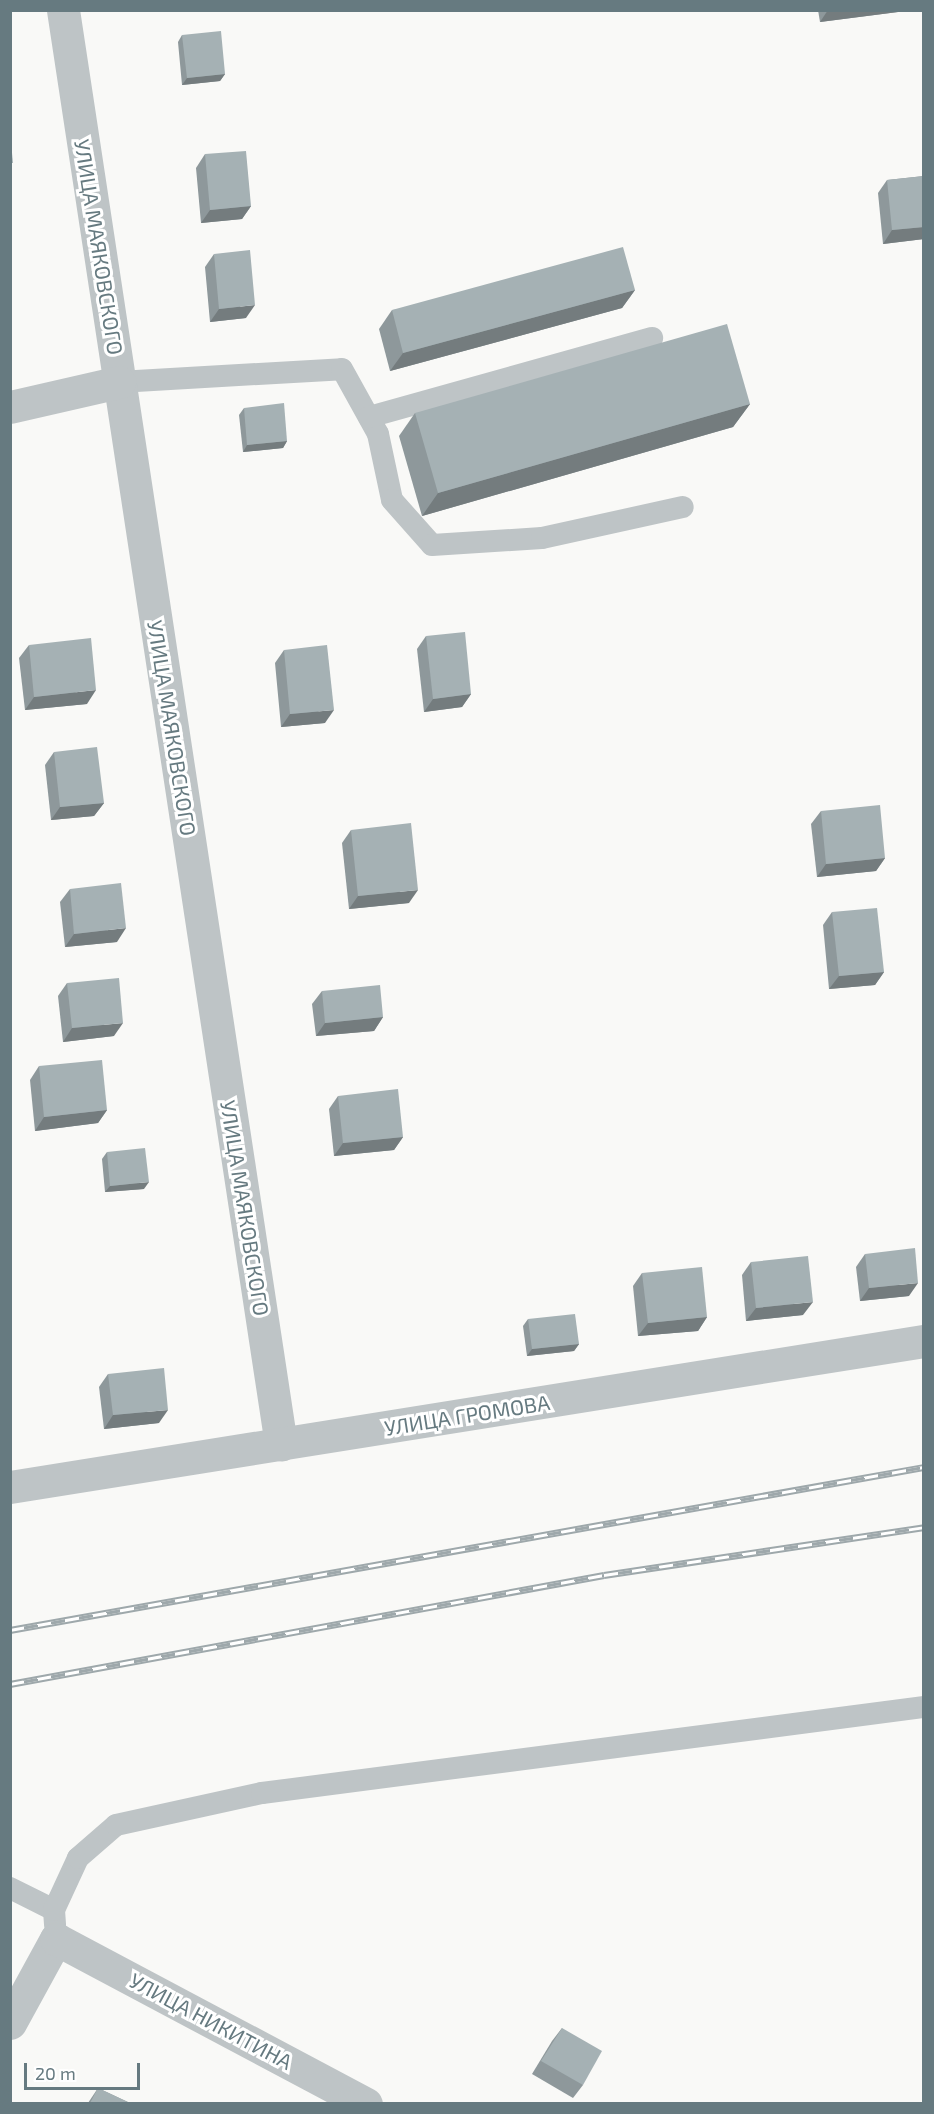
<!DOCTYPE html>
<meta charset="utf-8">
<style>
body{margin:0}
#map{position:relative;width:934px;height:2114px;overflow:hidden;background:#f9f9f7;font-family:"Exo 2",sans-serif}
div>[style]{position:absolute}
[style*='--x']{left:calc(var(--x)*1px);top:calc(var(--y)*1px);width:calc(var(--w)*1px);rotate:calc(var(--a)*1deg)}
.service>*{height:22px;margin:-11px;padding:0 11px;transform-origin:11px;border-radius:11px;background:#bec4c6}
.minor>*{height:33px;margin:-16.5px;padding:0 16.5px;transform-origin:16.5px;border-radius:16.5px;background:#bec4c6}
.rail>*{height:7px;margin-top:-3.5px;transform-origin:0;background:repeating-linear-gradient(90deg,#fff 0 14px,#9ea8ab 0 28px);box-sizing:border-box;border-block:2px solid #9ea8ab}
.wall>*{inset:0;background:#8e989b}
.shaded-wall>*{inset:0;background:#747c7e}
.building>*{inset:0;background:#a5b1b4}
span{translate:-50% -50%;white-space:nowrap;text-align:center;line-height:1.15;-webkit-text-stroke:6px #fff;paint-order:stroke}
.street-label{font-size:21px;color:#667a80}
.frame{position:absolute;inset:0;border:12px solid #667a80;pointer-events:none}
.scale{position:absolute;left:24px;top:2063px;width:116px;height:27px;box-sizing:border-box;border:3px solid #667a80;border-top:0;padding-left:8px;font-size:18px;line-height:21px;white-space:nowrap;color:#667a80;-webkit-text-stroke:4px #fff;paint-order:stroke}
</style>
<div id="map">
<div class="service">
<div style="--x:119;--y:382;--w:223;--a:-3.3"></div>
<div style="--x:342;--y:369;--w:74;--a:61"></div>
<div style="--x:378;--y:434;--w:67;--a:78"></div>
<div style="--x:392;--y:500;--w:60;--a:48.4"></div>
<div style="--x:432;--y:545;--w:110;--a:-3.6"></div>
<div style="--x:542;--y:538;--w:144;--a:-12.4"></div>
<div style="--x:369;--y:417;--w:294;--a:-15.6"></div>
<div style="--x:10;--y:1888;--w:49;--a:26.6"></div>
<div style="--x:54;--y:1910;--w:15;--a:86"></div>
<div style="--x:54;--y:1910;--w:57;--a:-65.2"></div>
<div style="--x:78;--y:1858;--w:50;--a:-41"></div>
<div style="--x:116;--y:1825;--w:149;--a:-12.4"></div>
<div style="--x:262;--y:1793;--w:668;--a:-7.4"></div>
</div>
<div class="minor">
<div style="--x:63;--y:10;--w:1451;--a:81.36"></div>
<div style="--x:10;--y:407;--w:112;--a:-12.9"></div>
<div style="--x:10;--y:1487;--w:926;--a:-9.08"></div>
<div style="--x:10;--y:2023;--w:96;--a:-61.3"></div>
<div style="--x:56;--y:1939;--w:351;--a:28"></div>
</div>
<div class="rail">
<div style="--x:10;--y:1630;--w:928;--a:-10.11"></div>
<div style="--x:10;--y:1684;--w:604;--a:-10.4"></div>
<div style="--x:604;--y:1575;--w:324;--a:-8.5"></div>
</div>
<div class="wall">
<div style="clip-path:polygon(818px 10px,899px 10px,898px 12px,820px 22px)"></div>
<div style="clip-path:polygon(182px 35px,225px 74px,220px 81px,182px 85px,178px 42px)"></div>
<div style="clip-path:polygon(205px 154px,251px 206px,242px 219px,201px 223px,196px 168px)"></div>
<div style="clip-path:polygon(924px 176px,924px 239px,883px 244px,878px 193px,887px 180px)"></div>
<div style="clip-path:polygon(214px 254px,246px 318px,210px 322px,205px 267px)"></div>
<div style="clip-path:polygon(635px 290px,622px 308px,390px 371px,379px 329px,392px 310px)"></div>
<div style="clip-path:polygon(750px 404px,733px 427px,422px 516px,399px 436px,415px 413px)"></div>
<div style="clip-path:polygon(244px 408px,287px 441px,283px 448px,243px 452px,239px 415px)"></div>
<div style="clip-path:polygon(426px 636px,471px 694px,462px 707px,424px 712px,417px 649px)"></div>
<div style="clip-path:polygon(29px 645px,87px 704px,25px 710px,19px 658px)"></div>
<div style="clip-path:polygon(284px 650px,325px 723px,281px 727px,275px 663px)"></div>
<div style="clip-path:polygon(54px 752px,104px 803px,94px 816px,51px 820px,45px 765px)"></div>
<div style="clip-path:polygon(821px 811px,885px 858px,876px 871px,817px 877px,811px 824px)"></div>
<div style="clip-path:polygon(351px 830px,409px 903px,349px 909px,342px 843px)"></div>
<div style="clip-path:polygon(70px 889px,117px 942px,65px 947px,60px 902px)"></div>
<div style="clip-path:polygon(832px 912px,884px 972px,875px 985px,829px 989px,823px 925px)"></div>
<div style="clip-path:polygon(67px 983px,114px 1036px,63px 1042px,58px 996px)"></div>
<div style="clip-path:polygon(322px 991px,383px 1017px,374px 1031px,316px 1036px,312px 1004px)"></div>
<div style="clip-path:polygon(39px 1066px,107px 1110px,98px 1123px,35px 1131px,30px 1080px)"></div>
<div style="clip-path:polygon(338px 1096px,403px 1137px,394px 1150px,334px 1156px,329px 1109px)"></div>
<div style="clip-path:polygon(107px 1152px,144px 1189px,105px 1192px,102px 1159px)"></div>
<div style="clip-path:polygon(865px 1254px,909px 1296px,860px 1301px,856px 1267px)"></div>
<div style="clip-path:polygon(751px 1262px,803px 1315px,746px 1321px,742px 1275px)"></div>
<div style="clip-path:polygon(642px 1273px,707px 1317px,698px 1331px,638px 1336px,633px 1286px)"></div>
<div style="clip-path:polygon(528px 1319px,579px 1344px,574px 1351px,527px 1356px,523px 1326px)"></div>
<div style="clip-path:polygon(108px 1374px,159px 1423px,104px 1429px,99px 1387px)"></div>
<div style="clip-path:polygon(562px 2028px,583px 2085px,573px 2098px,532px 2074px,552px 2041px)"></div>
<div style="clip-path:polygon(98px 2088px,130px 2103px,88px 2103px)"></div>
</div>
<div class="shaded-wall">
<div style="clip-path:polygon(828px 10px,899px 10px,898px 12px,820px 22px)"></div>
<div style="clip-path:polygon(225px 74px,220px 81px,182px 85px,187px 78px)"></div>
<div style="clip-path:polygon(251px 206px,242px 219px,201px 223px,210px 210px)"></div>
<div style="clip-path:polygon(924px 227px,924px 239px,883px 244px,892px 230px)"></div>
<div style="clip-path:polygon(635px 290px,622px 308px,390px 371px,403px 353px)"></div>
<div style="clip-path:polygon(255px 305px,246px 318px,210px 322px,219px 309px)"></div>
<div style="clip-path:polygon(750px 404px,733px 427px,422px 516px,438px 493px)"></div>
<div style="clip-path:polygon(287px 441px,283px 448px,243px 452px,247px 445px)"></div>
<div style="clip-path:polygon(96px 690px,87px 704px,25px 710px,34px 697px)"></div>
<div style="clip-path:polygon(471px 694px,462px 707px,424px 712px,433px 699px)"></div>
<div style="clip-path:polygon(334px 710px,325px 723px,281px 727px,290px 714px)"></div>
<div style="clip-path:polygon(104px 803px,94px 816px,51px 820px,60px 807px)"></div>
<div style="clip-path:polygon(885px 858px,876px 871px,817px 877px,826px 864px)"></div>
<div style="clip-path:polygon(418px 890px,409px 903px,349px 909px,358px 896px)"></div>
<div style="clip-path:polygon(126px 928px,117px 942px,65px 947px,74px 934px)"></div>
<div style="clip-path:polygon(884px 972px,875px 985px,829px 989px,839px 976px)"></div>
<div style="clip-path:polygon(383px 1017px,374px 1031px,316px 1036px,325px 1023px)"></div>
<div style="clip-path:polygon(123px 1023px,114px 1036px,63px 1042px,72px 1028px)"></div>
<div style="clip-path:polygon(107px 1110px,98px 1123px,35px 1131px,44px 1117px)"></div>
<div style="clip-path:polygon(403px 1137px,394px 1150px,334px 1156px,343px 1143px)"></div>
<div style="clip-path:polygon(149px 1182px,144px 1189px,105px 1192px,110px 1186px)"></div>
<div style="clip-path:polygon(918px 1283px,909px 1296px,860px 1301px,869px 1288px)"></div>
<div style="clip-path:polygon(813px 1302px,803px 1315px,746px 1321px,756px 1308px)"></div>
<div style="clip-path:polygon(707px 1317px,698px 1331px,638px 1336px,648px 1323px)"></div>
<div style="clip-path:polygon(579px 1344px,574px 1351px,527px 1356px,532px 1349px)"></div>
<div style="clip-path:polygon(168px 1410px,159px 1423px,104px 1429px,113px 1415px)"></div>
</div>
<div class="building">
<div style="clip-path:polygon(221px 31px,225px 74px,187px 78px,182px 35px)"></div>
<div style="clip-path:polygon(10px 133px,13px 163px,10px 163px)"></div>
<div style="clip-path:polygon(246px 151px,251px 206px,210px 210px,205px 154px)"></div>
<div style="clip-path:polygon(924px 176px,924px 227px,892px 230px,887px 180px)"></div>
<div style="clip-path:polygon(623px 247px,635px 290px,403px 353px,392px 310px)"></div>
<div style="clip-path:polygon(250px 250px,255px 305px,219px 309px,214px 254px)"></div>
<div style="clip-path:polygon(727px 324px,750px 404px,438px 493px,415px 413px)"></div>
<div style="clip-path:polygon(284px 403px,287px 441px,247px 445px,244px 408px)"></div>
<div style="clip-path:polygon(465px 632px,471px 694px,433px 699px,426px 636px)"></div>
<div style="clip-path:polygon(91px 638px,96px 690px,34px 697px,29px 645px)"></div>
<div style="clip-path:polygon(327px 645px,334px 710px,290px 714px,284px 650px)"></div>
<div style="clip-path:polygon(97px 747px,104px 803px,60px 807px,54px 752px)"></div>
<div style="clip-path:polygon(880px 805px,885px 858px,826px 864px,821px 811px)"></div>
<div style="clip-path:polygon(411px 823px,418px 890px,358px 896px,351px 830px)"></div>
<div style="clip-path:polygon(121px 883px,126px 928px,74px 934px,70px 889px)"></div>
<div style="clip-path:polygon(877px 908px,884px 972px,839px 976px,832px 912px)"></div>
<div style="clip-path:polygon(119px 978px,123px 1023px,72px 1028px,67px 983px)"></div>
<div style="clip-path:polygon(380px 985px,383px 1017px,325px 1023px,322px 991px)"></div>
<div style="clip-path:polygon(102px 1060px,107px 1110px,44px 1117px,39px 1066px)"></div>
<div style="clip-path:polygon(398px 1089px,403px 1137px,343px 1143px,338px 1096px)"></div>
<div style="clip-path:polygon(145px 1148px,149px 1182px,110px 1186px,107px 1152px)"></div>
<div style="clip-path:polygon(915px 1248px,918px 1283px,869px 1288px,865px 1254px)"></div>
<div style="clip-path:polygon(808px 1256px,813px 1302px,756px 1308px,751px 1262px)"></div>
<div style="clip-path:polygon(702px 1267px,707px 1317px,648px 1323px,642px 1273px)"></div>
<div style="clip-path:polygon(575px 1314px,579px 1344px,532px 1349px,528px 1319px)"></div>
<div style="clip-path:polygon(164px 1368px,168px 1410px,113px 1415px,108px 1374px)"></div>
<div style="clip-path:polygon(562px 2028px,602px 2051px,583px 2085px,541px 2061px)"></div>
<div style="clip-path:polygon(98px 2088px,130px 2103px,90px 2103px)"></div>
</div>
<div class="street-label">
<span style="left:99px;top:247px;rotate:81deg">УЛИЦА МАЯКОВСКОГО</span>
<span style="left:172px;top:728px;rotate:81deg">УЛИЦА МАЯКОВСКОГО</span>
<span style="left:245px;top:1208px;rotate:81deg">УЛИЦА МАЯКОВСКОГО</span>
<span style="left:467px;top:1415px;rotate:-9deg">УЛИЦА ГРОМОВА</span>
<span style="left:211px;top:2021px;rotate:28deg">УЛИЦА НИКИТИНА</span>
</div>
<div class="frame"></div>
<div class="scale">20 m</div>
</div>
